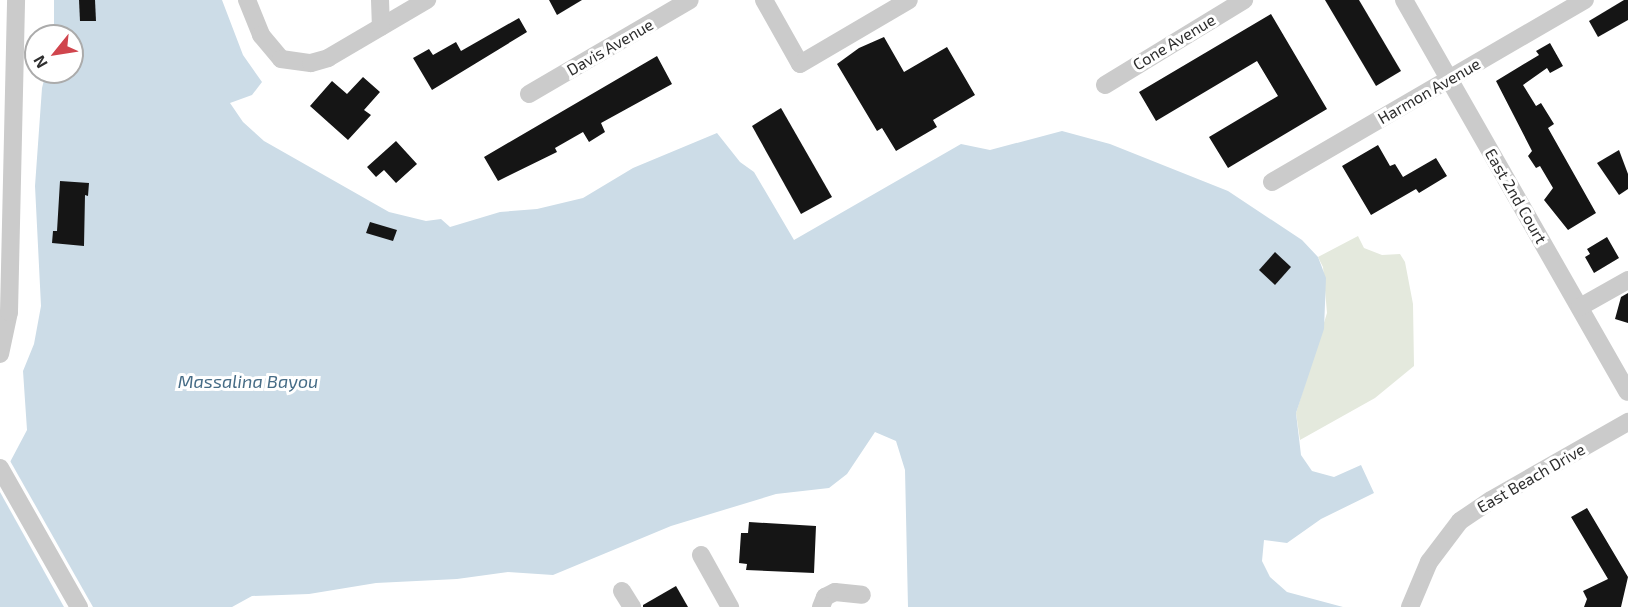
<!DOCTYPE html>
<style>
body{margin:0}
#map{position:relative;width:1628px;height:607px;overflow:hidden;background:#fff;font-family:"Exo 2",sans-serif}
div>[style]{position:absolute}
[style*='--x']{left:calc(var(--x)*1px);top:calc(var(--y)*1px);width:calc(var(--w)*1px);rotate:calc(var(--a)*1deg)}
.green>*{inset:0;background:#e4e9dd}
.water>*{inset:0;background:#ccdce7}
.pier>*{inset:0;background:#fff}
.building>*{inset:0;background:#151515}
.minor>*{height:18px;margin:-9px;padding:0 9px;transform-origin:9px;border-radius:9px;background:#cbcbcb}
span{translate:-50% -50%;white-space:nowrap;text-align:center;line-height:1.15;-webkit-text-stroke:6px #fff;paint-order:stroke}
.street-label{font-size:16px;color:#2e2e2e}
.water-label{font-size:18px;color:#466c86;font-style:italic}
.north{position:absolute;left:24px;top:24px;width:60px;height:60px;box-sizing:border-box;background:#fff;border:2px solid #ababab;border-radius:50%;rotate:240deg;font-size:16px;font-weight:700;line-height:24px;text-align:center;color:#2e2e2e}
.north::after{content:'';display:block;margin:auto;width:21px;height:27px;background:#d0454d;clip-path:polygon(50% 0,100% 100%,50% 72%,0 100%)}
</style>
<div id="map">
<div class="green">
<div style="clip-path:polygon(1358px 236px,1364px 248px,1382px 255px,1400px 254px,1405px 262px,1413px 304px,1414px 366px,1375px 398px,1300px 440px,1296px 413px,1327px 313px,1323px 267px,1318px 257px)"></div>
</div>
<div class="water">
<div style="clip-path:polygon(54px 0,222px 0,243px 55px,262px 82px,252px 95px,230px 103px,243px 122px,264px 141px,389px 212px,426px 221px,441px 219px,450px 227px,500px 212px,537px 209px,583px 198px,633px 168px,717px 133px,740px 162px,754px 172px,794px 240px,961px 144px,990px 150px,1062px 131px,1110px 144px,1228px 191px,1302px 240px,1318px 257px,1326px 278px,1324px 329px,1296px 413px,1301px 455px,1312px 471px,1334px 477px,1361px 465px,1374px 493px,1321px 519px,1287px 543px,1264px 540px,1262px 561px,1270px 577px,1287px 592px,1343px 607px,908px 607px,905px 470px,896px 441px,875px 432px,847px 474px,829px 488px,776px 494px,671px 526px,553px 575px,508px 572px,457px 579px,376px 583px,309px 594px,252px 596px,232px 607px,0 607px,0 481px,27px 430px,23px 371px,34px 344px,41px 306px,35px 186px,42px 88px,46px 72px,72px 72px,72px 36px,54px 36px)"></div>
</div>
<div class="pier">
<div style="clip-path:polygon(9px 459px,93px 607px,64px 607px,0 492px,0 475px)"></div>
</div>
<div class="building">
<div style="clip-path:polygon(79px 0,95px 0,96px 21px,80px 21px)"></div>
<div style="clip-path:polygon(549px 0,582px 0,557px 15px)"></div>
<div style="clip-path:polygon(1325px 0,1359px 0,1401px 71px,1376px 86px)"></div>
<div style="clip-path:polygon(1624px 0,1628px 0,1628px 20px,1598px 37px,1589px 21px)"></div>
<div style="clip-path:polygon(1271px 14px,1327px 109px,1228px 168px,1209px 137px,1278px 96px,1257px 61px,1156px 121px,1139px 92px)"></div>
<div style="clip-path:polygon(519px 18px,527px 32px,432px 90px,413px 58px,429px 49px,433px 55px,456px 42px,461px 51px)"></div>
<div style="clip-path:polygon(884px 37px,904px 72px,947px 47px,975px 95px,933px 120px,937px 127px,896px 151px,882px 128px,877px 131px,837px 64px,859px 48px)"></div>
<div style="clip-path:polygon(1550px 43px,1563px 66px,1550px 73px,1547px 68px,1523px 85px,1536px 106px,1541px 103px,1554px 124px,1548px 128px,1596px 213px,1568px 230px,1544px 200px,1553px 188px,1540px 166px,1536px 168px,1528px 156px,1532px 151px,1496px 81px,1539px 55px,1536px 51px)"></div>
<div style="clip-path:polygon(657px 56px,672px 84px,601px 123px,605px 132px,589px 142px,583px 132px,555px 148px,557px 152px,498px 181px,484px 157px)"></div>
<div style="clip-path:polygon(363px 77px,380px 92px,364px 110px,371px 115px,348px 140px,310px 106px,332px 81px,347px 94px)"></div>
<div style="clip-path:polygon(781px 108px,832px 197px,801px 214px,752px 126px)"></div>
<div style="clip-path:polygon(396px 141px,417px 164px,396px 183px,384px 170px,376px 177px,367px 167px)"></div>
<div style="clip-path:polygon(1378px 145px,1390px 166px,1395px 164px,1403px 177px,1436px 158px,1447px 176px,1419px 193px,1416px 189px,1371px 215px,1342px 166px)"></div>
<div style="clip-path:polygon(1619px 150px,1628px 174px,1628px 189px,1619px 195px,1597px 163px)"></div>
<div style="clip-path:polygon(60px 181px,89px 183px,88px 196px,85px 195px,84px 246px,52px 243px,53px 231px,57px 231px)"></div>
<div style="clip-path:polygon(370px 222px,397px 230px,393px 241px,366px 233px)"></div>
<div style="clip-path:polygon(1607px 237px,1619px 258px,1594px 273px,1585px 257px,1590px 254px,1587px 249px)"></div>
<div style="clip-path:polygon(1275px 252px,1291px 267px,1275px 285px,1259px 270px)"></div>
<div style="clip-path:polygon(1628px 293px,1628px 323px,1615px 319px,1621px 297px)"></div>
<div style="clip-path:polygon(1587px 508px,1628px 577px,1621px 607px,1584px 607px,1587px 599px,1583px 591px,1608px 579px,1571px 517px)"></div>
<div style="clip-path:polygon(749px 522px,816px 526px,814px 573px,746px 570px,747px 564px,739px 563px,741px 533px,748px 533px)"></div>
<div style="clip-path:polygon(676px 586px,688px 607px,643px 607px,643px 605px)"></div>
</div>
<div class="minor">
<div style="--x:247;--y:0;--w:38;--a:68"></div>
<div style="--x:261;--y:35;--w:31;--a:50"></div>
<div style="--x:281;--y:59;--w:30;--a:8"></div>
<div style="--x:311;--y:63;--w:18;--a:-16"></div>
<div style="--x:328;--y:58;--w:115;--a:-30.4"></div>
<div style="--x:380;--y:0;--w:27;--a:88"></div>
<div style="--x:764;--y:0;--w:73;--a:60.6"></div>
<div style="--x:800;--y:64;--w:126;--a:-30.4"></div>
<div style="--x:1404;--y:0;--w:451;--a:60.3"></div>
<div style="--x:1105;--y:85;--w:163;--a:-31.4"></div>
<div style="--x:529;--y:94;--w:186;--a:-30.3"></div>
<div style="--x:1272;--y:182;--w:362;--a:-30.2"></div>
<div style="--x:1580;--y:307;--w:55;--a:-29.4"></div>
<div style="--x:0;--y:354;--w:43;--a:-77.9"></div>
<div style="--x:9;--y:312;--w:312;--a:-88.7"></div>
<div style="--x:0;--y:468;--w:160;--a:60.4"></div>
<div style="--x:701;--y:555;--w:60;--a:60.9"></div>
<div style="--x:622;--y:591;--w:19;--a:58"></div>
<div style="--x:821;--y:607;--w:11;--a:-68"></div>
<div style="--x:825;--y:597;--w:11;--a:-27"></div>
<div style="--x:835;--y:592;--w:27;--a:6"></div>
<div style="--x:1410;--y:607;--w:49;--a:-67.1"></div>
<div style="--x:1429;--y:562;--w:51;--a:-52.9"></div>
<div style="--x:1460;--y:521;--w:37;--a:-34"></div>
<div style="--x:1491;--y:500;--w:158;--a:-29.7"></div>
</div>
<div class="street-label">
<span style="left:1174px;top:42px;rotate:-31deg">Cone Avenue</span>
<span style="left:610px;top:47px;rotate:-30deg">Davis Avenue</span>
<span style="left:1429px;top:91px;rotate:-30deg">Harmon Avenue</span>
<span style="left:1516px;top:196px;rotate:60deg">East 2nd Court</span>
<span style="left:1531px;top:478px;rotate:-30deg">East Beach Drive</span>
</div>
<div class="water-label">
<span style="left:248px;top:381px">Massalina Bayou</span>
</div>
<div class="north">N</div>
</div>
